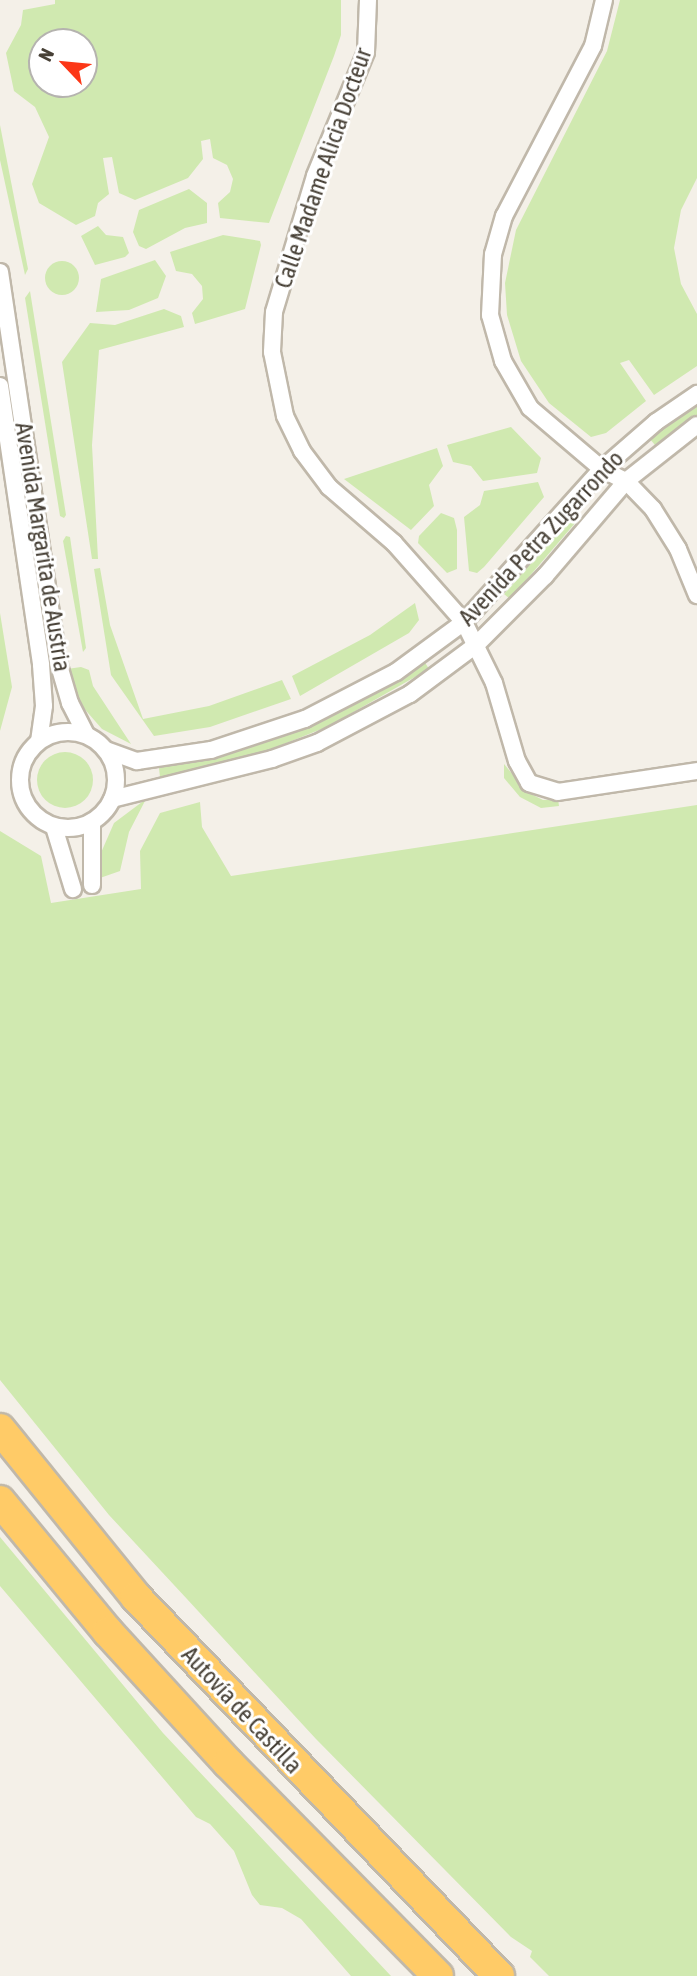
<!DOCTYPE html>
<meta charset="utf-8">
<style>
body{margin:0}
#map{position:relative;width:697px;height:1976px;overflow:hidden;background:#f4f0e8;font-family:"Asap Condensed",sans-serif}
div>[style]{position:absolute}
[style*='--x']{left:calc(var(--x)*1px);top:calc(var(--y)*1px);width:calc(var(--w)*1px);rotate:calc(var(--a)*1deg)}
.green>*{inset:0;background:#d0e9b0}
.round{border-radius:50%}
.roads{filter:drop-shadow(2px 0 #c0b8aa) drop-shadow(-2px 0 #c0b8aa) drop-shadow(0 2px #c0b8aa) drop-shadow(0 -2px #c0b8aa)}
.street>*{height:16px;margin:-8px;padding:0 8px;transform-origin:8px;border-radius:8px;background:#fff}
.street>.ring{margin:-8px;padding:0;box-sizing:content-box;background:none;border:16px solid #fff;border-radius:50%}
.highway>*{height:30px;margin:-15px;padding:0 15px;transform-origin:15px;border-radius:15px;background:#ffcb67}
span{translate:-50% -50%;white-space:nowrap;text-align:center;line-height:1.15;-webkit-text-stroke:6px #fff;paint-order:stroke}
.street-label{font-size:24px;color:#474036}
.north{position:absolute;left:28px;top:28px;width:70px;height:70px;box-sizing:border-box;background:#fff;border:2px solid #b5b3af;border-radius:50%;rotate:296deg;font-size:19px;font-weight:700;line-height:28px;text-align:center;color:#474036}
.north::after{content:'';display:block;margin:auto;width:24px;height:32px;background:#fc3717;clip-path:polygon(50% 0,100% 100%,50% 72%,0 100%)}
</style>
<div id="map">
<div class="green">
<div style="clip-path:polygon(evenodd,55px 0,341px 0,341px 35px,334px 56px,269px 223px,220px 218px,218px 203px,230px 192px,233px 179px,227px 165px,213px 158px,210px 139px,201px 141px,203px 159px,188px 178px,135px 200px,119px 193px,112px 157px,103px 158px,109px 194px,98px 203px,95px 216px,76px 225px,39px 203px,32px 184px,49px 137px,35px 107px,14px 91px,6px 53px,21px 25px,23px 10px,55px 4px,55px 0,84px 42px,84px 84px,42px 84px,42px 42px,84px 42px)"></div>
<div style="clip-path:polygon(620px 0,697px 0,697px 178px,681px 210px,674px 248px,681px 284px,697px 314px,697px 366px,654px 395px,629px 360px,620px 363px,646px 401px,606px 433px,591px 437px,549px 403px,521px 361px,507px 315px,505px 283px,516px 230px,607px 51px)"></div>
<div style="clip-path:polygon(0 125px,28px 269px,25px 275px,0 160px)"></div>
<div style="clip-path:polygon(189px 189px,207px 203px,207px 223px,185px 228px,146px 249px,139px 246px,133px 232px,139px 210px)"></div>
<div style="clip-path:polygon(98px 226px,106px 235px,123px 237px,129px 253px,125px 257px,95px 265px,81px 236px)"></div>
<div style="clip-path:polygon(223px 235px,260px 241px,261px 245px,245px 309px,195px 324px,192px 313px,203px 299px,202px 286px,192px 274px,176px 271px,170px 252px)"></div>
<div style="clip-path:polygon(155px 260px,166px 276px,158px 298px,129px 310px,96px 312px,101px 279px)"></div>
<div class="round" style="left:45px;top:261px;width:34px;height:34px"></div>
<div style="clip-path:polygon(30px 291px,66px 515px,64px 518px,60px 516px,25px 298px)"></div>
<div style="clip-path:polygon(164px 309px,181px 316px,184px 327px,99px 350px,92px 445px,98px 559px,92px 559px,62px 362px,90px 323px,115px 325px)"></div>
<div style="clip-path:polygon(697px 403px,697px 415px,655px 445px,649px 438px)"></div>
<div style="clip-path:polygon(511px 427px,541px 458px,537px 473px,483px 481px,471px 466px,453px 462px,447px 445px)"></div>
<div style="clip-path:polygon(437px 448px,443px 466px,429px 485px,434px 506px,411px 530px,344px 479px)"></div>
<div style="clip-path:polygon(538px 482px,544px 497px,484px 567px,477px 573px,469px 571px,464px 517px,480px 505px,484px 491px)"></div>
<div style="clip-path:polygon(441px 513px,454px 518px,457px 530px,457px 569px,447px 573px,418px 543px,419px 536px)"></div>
<div style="clip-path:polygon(570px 517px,576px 522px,510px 599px,504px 594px)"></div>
<div style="clip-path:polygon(66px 536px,70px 537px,86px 648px,83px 652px,63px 541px)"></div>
<div style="clip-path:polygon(100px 568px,110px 625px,143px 719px,209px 706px,282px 680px,291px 699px,210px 727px,154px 736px,111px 675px,94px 569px)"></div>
<div style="clip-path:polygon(415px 603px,419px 620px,409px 633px,300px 696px,292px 676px,370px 635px)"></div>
<div style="clip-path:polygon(0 613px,12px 687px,0 731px)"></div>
<div style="clip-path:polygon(424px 661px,429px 669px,329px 726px,254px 756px,160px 777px,159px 768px,257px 745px,334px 714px)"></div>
<div style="clip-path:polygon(81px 667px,89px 670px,93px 686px,131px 744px,102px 729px,81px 705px,67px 669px)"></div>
<div class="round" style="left:37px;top:752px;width:56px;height:56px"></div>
<div style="clip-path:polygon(504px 764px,527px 792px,543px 800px,558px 799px,559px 806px,541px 808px,520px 797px,504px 778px)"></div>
<div style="clip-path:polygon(146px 799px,129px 832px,120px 871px,100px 878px,100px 855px,114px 823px)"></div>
<div style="clip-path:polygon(200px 802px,202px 827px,231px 876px,697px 805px,697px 1976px,549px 1976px,530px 1957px,532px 1951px,511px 1937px,316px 1739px,187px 1599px,109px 1515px,0 1380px,0 831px,41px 856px,51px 903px,141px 889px,140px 851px,160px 813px)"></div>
<div style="clip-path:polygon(0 1537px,163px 1733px,391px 1976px,351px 1976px,301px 1919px,282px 1908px,260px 1905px,252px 1895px,234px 1851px,210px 1824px,196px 1817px,0 1586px)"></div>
</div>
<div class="roads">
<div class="street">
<div style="--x:368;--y:0;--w:52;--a:92.2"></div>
<div style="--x:366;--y:52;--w:134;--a:112.4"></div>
<div style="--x:315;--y:176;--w:142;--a:106.8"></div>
<div style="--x:274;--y:312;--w:40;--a:92.9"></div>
<div style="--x:272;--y:352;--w:65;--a:78.5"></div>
<div style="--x:285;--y:416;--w:39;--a:64"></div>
<div style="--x:302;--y:451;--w:45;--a:53.1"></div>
<div style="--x:329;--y:487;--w:86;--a:40.7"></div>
<div style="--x:394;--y:543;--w:106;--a:48.5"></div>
<div style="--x:464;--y:622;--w:68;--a:63.8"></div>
<div style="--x:494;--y:683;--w:81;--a:73.6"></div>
<div style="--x:517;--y:761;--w:25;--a:61"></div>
<div style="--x:529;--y:783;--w:30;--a:17"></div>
<div style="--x:558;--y:792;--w:141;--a:-8.6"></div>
<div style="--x:604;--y:0;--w:47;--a:103.4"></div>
<div style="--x:593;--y:46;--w:192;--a:117.6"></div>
<div style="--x:504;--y:216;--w:40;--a:106"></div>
<div style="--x:493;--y:254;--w:61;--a:92.8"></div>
<div style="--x:490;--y:315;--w:48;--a:74.2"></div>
<div style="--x:503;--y:361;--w:54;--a:60.1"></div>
<div style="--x:530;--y:408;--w:94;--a:40.3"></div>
<div style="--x:602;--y:469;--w:27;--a:27"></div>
<div style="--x:626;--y:481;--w:39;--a:46"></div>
<div style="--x:653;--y:509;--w:47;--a:58"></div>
<div style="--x:678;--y:549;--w:50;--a:67.6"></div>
<div style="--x:0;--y:272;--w:394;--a:81.5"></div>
<div style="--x:58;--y:662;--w:43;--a:73.7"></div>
<div style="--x:70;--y:703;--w:36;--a:63"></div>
<div style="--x:0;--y:386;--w:282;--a:81.6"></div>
<div style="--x:41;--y:665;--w:41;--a:85.8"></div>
<div style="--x:44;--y:706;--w:35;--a:98"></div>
<div class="ring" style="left:20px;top:732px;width:80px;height:80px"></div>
<div style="--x:106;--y:750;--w:33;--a:20"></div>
<div style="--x:137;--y:761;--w:75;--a:-8.5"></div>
<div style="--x:211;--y:750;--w:99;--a:-18.3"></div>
<div style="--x:305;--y:719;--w:102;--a:-27.3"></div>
<div style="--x:396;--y:672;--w:84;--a:-36.3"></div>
<div style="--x:464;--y:622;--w:206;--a:-48"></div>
<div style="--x:602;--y:469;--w:72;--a:-41"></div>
<div style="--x:656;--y:422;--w:50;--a:-34.3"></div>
<div style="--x:112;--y:799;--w:165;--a:-14"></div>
<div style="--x:272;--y:759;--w:48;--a:-19.6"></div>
<div style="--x:317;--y:743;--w:105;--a:-27.8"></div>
<div style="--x:410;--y:694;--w:82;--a:-36.6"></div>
<div style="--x:476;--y:645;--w:98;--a:-45"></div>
<div style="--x:545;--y:576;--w:125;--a:-49.5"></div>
<div style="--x:626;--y:481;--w:90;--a:-38.3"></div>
<div style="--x:54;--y:827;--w:65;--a:73"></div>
<div style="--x:92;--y:885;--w:63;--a:-90"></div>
</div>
<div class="highway">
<div style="--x:0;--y:1429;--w:216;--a:51"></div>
<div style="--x:136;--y:1597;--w:525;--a:46.24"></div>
<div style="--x:0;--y:1501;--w:170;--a:50.5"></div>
<div style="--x:108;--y:1632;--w:178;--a:47.5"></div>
<div style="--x:228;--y:1763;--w:299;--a:45.4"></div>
</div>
</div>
<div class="street-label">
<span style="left:323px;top:168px;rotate:-71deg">Calle Madame Alicia Docteur</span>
<span style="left:541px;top:538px;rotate:-47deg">Avenida Petra Zugarrondo</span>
<span style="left:43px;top:547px;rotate:81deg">Avenida Margarita de Austria</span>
<span style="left:242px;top:1710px;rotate:47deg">Autovía de Castilla</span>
</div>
<div class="north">N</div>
</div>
